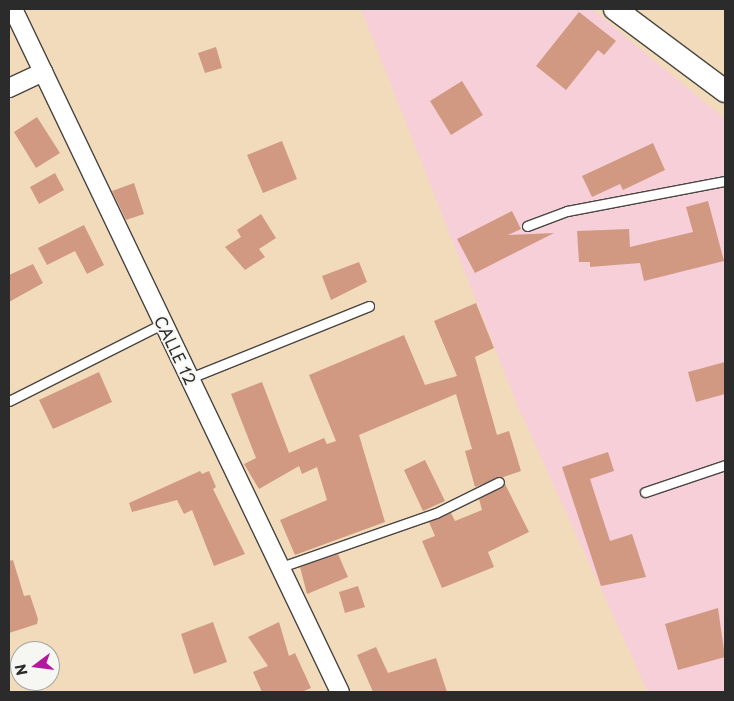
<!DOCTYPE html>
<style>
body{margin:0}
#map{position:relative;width:734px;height:701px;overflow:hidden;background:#f1dbbb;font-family:"Playpen Sans",sans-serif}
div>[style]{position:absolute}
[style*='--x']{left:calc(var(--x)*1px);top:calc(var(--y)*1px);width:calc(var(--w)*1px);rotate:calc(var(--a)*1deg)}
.built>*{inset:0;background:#f6cfd8}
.building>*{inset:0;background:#d29982}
.roads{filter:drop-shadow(1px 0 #494541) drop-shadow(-1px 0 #494541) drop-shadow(0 1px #494541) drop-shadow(0 -1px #494541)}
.service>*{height:9px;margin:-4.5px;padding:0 4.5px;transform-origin:4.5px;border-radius:4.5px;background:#fff}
.minor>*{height:18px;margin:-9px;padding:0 9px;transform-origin:9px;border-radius:9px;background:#fff}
.tertiary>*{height:22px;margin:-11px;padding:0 11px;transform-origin:11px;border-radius:11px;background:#fff}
span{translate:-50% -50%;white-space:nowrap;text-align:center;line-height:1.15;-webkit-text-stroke:4px #f6f6f2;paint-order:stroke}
.street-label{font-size:16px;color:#2b2b2b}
.frame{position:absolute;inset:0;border:10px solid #2b2b2b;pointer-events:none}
.north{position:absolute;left:10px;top:641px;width:50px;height:50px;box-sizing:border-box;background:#f6f6f2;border:1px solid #a5a5a2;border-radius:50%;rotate:255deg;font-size:14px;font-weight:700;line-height:20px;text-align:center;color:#2b2b2b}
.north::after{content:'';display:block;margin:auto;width:18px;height:22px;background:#b5179e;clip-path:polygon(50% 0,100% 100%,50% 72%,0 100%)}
</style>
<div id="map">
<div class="built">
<div style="clip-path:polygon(361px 9px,592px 9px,725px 119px,725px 692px,648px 692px,519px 409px)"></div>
</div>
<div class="building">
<div style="clip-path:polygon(579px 12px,616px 41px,604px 55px,598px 50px,566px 90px,536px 66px)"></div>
<div style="clip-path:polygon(216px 47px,222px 68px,205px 73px,198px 53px)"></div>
<div style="clip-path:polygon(462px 81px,483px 115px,451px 135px,430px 101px)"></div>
<div style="clip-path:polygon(37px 117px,60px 153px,36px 168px,14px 132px)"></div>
<div style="clip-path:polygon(282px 141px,297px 179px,263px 193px,247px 155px)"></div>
<div style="clip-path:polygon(653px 143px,665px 170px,623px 190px,620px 184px,592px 197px,582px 176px)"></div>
<div style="clip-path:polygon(55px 173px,64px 190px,39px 204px,30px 187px)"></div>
<div style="clip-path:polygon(134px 183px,144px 214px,126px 220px,112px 191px)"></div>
<div style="clip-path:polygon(708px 201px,724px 261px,644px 281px,640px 263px,590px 267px,590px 262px,579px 262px,577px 231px,629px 229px,630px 247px,693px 232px,686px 207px)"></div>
<div style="clip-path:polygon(512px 211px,521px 229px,508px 235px,554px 233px,475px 273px,457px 239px)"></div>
<div style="clip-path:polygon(261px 214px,276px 238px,259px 249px,265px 257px,245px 270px,225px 247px,241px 237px,237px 230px)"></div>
<div style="clip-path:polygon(84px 225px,104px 265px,87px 274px,75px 251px,47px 265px,38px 248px)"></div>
<div style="clip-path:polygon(359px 262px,367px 282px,331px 300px,322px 276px)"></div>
<div style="clip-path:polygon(33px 264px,43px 283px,9px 302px,9px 275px)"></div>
<div style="clip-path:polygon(476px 303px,494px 348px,475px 357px,497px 435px,509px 431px,521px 471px,475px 487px,465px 451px,472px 449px,456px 394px,359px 435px,385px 522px,295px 555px,280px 520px,327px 500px,317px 467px,302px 474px,299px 466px,259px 489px,244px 464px,256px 458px,231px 394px,262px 382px,289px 453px,324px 438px,327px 444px,336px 441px,309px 375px,404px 335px,425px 385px,457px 376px,434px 321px)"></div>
<div style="clip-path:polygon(725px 362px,725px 394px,696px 402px,688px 372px)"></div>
<div style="clip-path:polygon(99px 372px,112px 402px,53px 429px,39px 400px)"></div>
<div style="clip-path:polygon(608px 452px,614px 471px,590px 479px,610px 541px,632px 534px,646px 577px,601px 586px,562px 467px)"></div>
<div style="clip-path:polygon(425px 460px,445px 501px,423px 511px,404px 470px)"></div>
<div style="clip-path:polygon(200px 471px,202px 474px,209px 471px,216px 487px,213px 489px,245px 554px,214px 566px,192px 510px,184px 514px,177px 500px,132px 512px,129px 503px)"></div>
<div style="clip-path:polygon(505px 484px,529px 532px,488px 552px,494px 567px,442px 588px,422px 541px,435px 536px,429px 522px,451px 513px,455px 521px,482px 510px,479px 499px)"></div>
<div style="clip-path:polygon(338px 554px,348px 577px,307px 594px,300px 567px)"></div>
<div style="clip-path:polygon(13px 560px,24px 596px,30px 595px,38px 619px,37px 624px,9px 633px,9px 561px)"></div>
<div style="clip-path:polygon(358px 586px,365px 607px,345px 613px,339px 592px)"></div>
<div style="clip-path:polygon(718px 608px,725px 657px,678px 670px,665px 624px)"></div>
<div style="clip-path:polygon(213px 622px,227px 662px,194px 674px,181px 634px)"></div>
<div style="clip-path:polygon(279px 622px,289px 656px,295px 653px,311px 688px,302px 692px,262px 692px,253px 672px,268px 666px,248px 637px)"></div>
<div style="clip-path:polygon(376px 647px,388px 673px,436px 658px,447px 692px,373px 692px,357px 655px)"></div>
</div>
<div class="roads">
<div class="service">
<div style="--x:527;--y:226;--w:43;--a:-20.6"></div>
<div style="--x:567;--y:211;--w:161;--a:-10.8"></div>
<div style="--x:190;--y:378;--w:193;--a:-21.9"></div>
<div style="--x:9;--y:401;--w:174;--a:-26.7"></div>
<div style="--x:645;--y:492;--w:84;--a:-18.6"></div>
<div style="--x:281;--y:567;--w:164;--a:-19.2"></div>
<div style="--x:436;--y:513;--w:70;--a:-26.2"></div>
</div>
<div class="minor">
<div style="--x:13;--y:9;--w:757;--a:64.42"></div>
<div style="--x:9;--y:88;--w:38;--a:-25"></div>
</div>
<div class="tertiary">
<div style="--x:615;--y:9;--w:137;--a:36.7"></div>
</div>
</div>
<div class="street-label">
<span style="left:176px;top:350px;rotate:64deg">CALLE 12</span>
</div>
<div class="frame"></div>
<div class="north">N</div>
</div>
